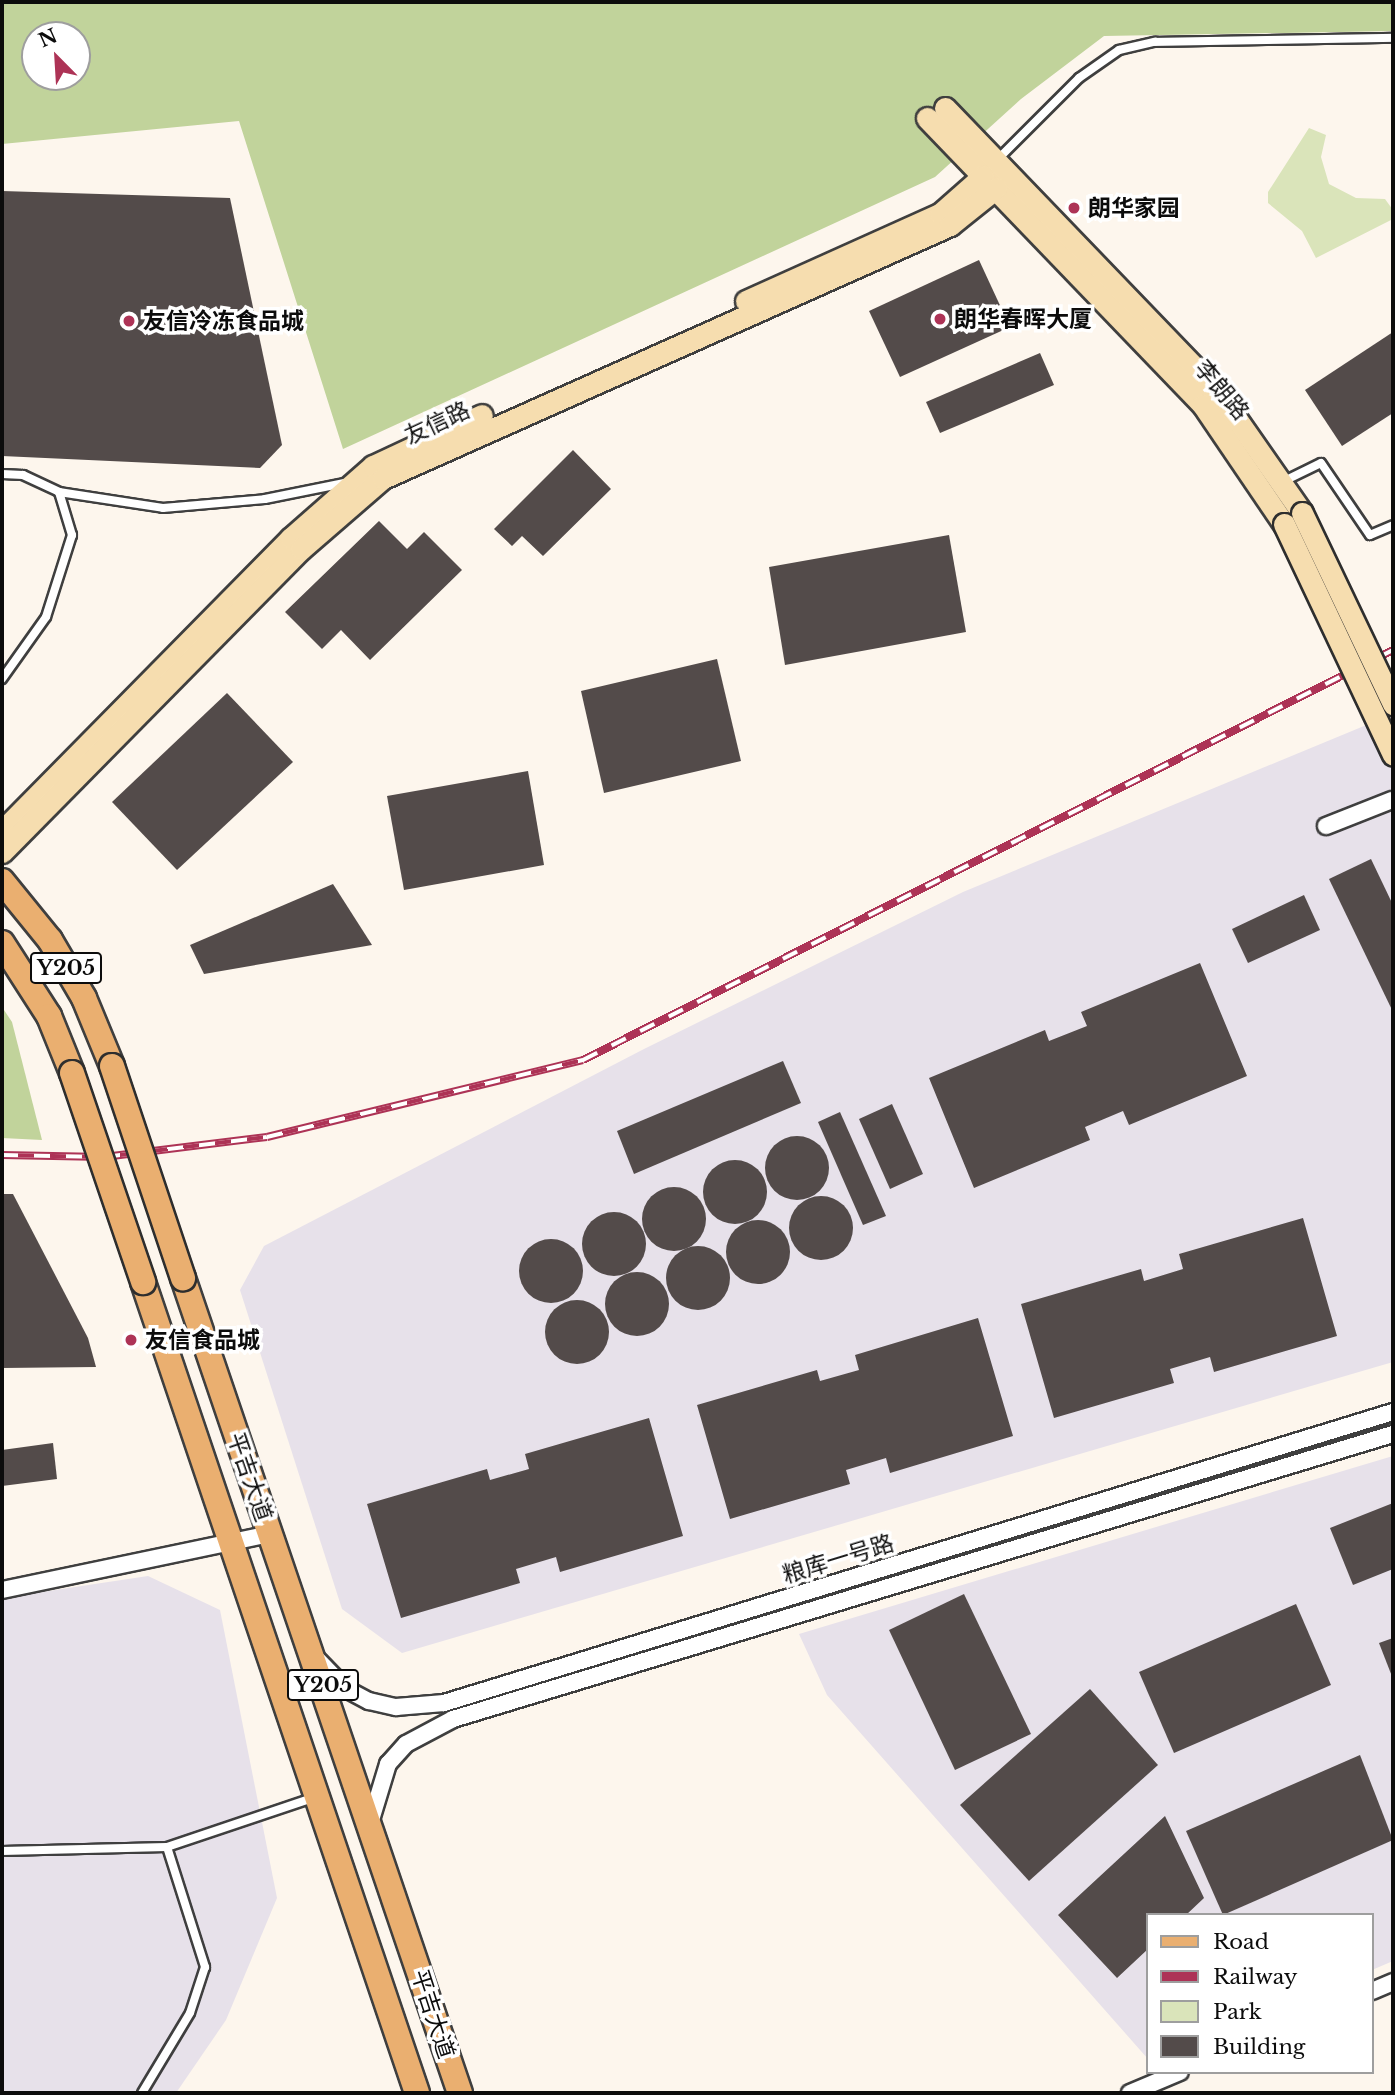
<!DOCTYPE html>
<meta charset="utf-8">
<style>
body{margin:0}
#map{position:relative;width:1395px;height:2095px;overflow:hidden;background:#fdf6ed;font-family:"Libre Baskerville","Noto Sans SC",serif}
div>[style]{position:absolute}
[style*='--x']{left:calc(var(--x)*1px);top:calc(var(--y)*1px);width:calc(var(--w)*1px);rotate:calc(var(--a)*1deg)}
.industrial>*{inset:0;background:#e7e1ea}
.green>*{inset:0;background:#dae4ba}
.forest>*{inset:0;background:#c1d39b}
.building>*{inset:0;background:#534b4a}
.round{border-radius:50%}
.roads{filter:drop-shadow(2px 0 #3f3f3f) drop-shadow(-2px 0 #3f3f3f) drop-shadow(0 2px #3f3f3f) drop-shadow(0 -2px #3f3f3f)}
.lane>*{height:8px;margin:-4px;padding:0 4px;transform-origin:4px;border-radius:4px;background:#fff}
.street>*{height:16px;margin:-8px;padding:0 8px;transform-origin:8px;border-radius:8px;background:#fff}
.secondary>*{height:21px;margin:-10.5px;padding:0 10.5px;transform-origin:10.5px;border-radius:10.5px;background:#f6ddaf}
.primary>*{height:24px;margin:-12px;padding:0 12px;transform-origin:12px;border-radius:12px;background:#eaaf70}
.rail>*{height:8px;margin-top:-4px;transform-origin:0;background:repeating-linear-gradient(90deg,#fff 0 16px,#ad3356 0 32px);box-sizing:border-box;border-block:2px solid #ad3356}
.bridges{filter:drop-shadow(2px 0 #2e2e2e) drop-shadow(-2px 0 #2e2e2e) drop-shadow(0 2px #2e2e2e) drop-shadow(0 -2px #2e2e2e)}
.secondary-bridge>*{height:21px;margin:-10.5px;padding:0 10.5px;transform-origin:10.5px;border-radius:10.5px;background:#f6ddaf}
.primary-bridge>*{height:24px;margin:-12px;padding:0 12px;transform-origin:12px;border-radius:12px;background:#eaaf70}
.dots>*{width:19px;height:19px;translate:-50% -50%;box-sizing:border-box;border:4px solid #fff;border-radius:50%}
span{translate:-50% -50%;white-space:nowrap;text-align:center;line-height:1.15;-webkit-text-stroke:7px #fff;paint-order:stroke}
.shield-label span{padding:2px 5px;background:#fff;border:2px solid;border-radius:5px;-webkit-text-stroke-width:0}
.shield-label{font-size:21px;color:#0c0c0c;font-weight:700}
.poi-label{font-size:23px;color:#0c0c0c;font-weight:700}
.left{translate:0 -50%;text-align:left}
.street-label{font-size:23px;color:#0c0c0c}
.frame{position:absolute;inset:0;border:4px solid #0c0c0c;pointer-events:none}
.legend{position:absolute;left:1146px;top:1913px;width:228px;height:161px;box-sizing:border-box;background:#fff;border:2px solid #9e9e9e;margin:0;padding:9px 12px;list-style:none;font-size:21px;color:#0c0c0c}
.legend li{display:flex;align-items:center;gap:14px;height:35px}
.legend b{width:35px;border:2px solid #9e9e9e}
.north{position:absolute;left:21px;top:21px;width:70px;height:70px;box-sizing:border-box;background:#fff;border:2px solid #9e9e9e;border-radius:50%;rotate:336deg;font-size:19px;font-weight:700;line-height:28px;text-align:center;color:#0c0c0c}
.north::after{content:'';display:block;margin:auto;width:24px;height:32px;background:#ad3356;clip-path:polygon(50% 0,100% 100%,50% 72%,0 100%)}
</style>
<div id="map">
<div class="industrial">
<div style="clip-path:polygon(1393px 714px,1393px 1362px,402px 1653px,342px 1609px,240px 1290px,264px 1246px,644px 1049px,963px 892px)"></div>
<div style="clip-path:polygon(1393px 1456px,1393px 1961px,1372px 1970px,1372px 1915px,1148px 1915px,1148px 2059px,827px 1695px,799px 1634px)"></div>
<div style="clip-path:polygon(148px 1576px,220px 1610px,277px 1898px,226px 2020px,176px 2093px,2px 2093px,2px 1598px)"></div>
</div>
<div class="green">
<div style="clip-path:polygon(1309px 128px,1326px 135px,1321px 157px,1329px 184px,1356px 198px,1385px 199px,1393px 210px,1393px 219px,1316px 258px,1302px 231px,1268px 203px,1268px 192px)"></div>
</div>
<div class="forest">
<div style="clip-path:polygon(evenodd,2px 2px,1393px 2px,1393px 31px,1104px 36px,1021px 99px,935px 177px,343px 449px,239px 121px,2px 144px,2px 2px,35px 35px,77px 35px,77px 77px,35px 77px,35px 35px)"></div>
<div style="clip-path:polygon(2px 1007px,12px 1022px,42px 1140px,2px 1138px)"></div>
</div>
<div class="building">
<div style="clip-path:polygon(2px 191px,230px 198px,282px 445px,260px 468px,2px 456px)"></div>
<div style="clip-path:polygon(979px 260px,1010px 327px,900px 377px,869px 311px)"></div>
<div style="clip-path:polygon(1393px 332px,1393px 413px,1342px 446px,1305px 390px)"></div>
<div style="clip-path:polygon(1040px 353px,1054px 385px,940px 433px,926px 402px)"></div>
<div style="clip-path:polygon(573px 450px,611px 489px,543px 556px,522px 536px,512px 546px,494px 529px)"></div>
<div style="clip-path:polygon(379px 521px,407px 549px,424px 532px,462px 570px,370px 660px,341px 630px,322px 649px,285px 612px)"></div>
<div style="clip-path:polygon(949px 535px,966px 632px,785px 665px,769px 567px)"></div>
<div style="clip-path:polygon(717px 659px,741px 761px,604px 793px,581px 691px)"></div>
<div style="clip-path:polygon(227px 693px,293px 762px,177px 870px,112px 802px)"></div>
<div style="clip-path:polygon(528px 771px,544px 865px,404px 890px,387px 796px)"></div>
<div style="clip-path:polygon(1371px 859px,1393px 905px,1393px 1012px,1329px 879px)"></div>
<div style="clip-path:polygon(333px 884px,372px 945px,204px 974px,190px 945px)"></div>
<div style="clip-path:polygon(1304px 895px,1320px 930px,1248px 963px,1232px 929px)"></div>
<div style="clip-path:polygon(1200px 963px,1247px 1076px,1129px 1125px,1123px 1111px,1085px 1127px,1090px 1140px,974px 1188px,929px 1078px,1045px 1030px,1049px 1041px,1087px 1026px,1081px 1012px)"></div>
<div style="clip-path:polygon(783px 1061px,801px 1103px,634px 1174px,617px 1131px)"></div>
<div style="clip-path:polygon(892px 1104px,923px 1174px,890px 1189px,859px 1119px)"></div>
<div style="clip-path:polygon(840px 1112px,886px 1216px,863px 1225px,818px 1122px)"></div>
<div class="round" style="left:765px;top:1136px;width:64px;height:64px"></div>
<div class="round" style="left:703px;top:1160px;width:64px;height:64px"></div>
<div class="round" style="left:642px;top:1187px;width:64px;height:64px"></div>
<div style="clip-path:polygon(2px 1194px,13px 1194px,88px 1338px,96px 1367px,2px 1368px)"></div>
<div class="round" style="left:789px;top:1196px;width:64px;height:64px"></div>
<div class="round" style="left:582px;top:1212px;width:64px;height:64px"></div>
<div style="clip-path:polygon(1303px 1218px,1337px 1336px,1214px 1372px,1210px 1357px,1170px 1369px,1174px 1383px,1054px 1418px,1021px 1304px,1141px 1269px,1144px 1281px,1183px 1269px,1179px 1254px)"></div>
<div class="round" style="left:726px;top:1220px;width:64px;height:64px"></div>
<div class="round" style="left:519px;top:1239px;width:64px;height:64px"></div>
<div class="round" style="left:666px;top:1246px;width:64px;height:64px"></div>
<div class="round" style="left:605px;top:1272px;width:64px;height:64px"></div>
<div class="round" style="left:545px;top:1300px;width:64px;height:64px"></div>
<div style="clip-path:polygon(978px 1318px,1013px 1436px,890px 1473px,886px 1458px,846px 1470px,850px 1484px,730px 1519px,697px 1405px,817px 1370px,820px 1381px,859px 1370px,855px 1355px)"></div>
<div style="clip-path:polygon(649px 1418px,683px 1536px,560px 1572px,556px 1557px,516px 1569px,520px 1583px,401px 1618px,367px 1504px,487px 1469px,490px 1480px,529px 1469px,525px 1454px)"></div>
<div style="clip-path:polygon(53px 1443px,57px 1479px,2px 1486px,2px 1450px)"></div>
<div style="clip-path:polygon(1393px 1503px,1393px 1569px,1353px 1585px,1330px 1528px)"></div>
<div style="clip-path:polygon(964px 1594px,1031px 1734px,955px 1770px,889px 1630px)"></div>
<div style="clip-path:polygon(1296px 1604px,1331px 1685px,1174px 1753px,1139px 1672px)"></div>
<div style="clip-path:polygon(1393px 1638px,1393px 1679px,1379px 1643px)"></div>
<div style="clip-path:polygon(1090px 1689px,1158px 1765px,1029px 1881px,960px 1805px)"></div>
<div style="clip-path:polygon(1360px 1755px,1393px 1840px,1223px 1915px,1186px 1831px)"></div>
<div style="clip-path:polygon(1165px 1816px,1204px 1898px,1186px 1915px,1148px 1915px,1148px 1949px,1117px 1978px,1058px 1915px)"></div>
</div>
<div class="roads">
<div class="lane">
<div style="--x:997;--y:160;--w:116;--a:-45"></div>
<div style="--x:1079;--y:78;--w:49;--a:-35"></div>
<div style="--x:1119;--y:50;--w:37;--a:-13"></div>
<div style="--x:1155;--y:42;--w:238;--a:-1"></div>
<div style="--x:2;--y:474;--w:21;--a:3"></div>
<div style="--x:23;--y:475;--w:40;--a:25"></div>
<div style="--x:59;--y:492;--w:45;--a:73.2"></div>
<div style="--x:72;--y:535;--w:86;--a:107.6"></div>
<div style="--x:46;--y:617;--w:76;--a:125.4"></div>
<div style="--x:1282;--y:482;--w:43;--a:-26"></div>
<div style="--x:1321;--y:463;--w:87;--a:55.8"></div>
<div style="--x:1370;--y:535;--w:25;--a:-23"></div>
<div style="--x:59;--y:492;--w:105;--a:8.7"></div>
<div style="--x:163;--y:508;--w:102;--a:-5"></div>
<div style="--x:265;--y:499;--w:81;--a:-11.4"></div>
<div style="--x:167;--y:1847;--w:154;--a:-18.6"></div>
<div style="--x:2;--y:1851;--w:165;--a:-1.4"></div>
<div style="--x:167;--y:1847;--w:126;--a:72.4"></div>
<div style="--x:205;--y:1967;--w:48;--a:108.1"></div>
<div style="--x:190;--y:2013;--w:93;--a:121"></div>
</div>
<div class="street">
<div style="--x:1326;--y:826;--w:71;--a:-21.5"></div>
<div style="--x:2;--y:1590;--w:273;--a:-11.8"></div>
<div style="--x:318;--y:1660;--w:40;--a:46"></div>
<div style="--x:346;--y:1689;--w:26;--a:28"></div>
<div style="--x:369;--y:1701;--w:28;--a:13"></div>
<div style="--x:396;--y:1707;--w:48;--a:-4.8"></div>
<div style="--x:444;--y:1703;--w:993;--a:-17.05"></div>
<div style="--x:371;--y:1820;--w:59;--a:-73.1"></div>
<div style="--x:388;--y:1764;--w:27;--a:-48"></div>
<div style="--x:406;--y:1744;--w:53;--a:-28"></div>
<div style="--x:453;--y:1719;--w:982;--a:-16.87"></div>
<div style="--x:1372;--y:1991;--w:23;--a:-23"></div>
<div style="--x:1130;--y:2093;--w:54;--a:-22.8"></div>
</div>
<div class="secondary">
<div style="--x:945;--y:108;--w:393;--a:46.1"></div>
<div style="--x:1217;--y:391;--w:149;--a:55.1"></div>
<div style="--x:927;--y:118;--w:398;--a:46.1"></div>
<div style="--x:1203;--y:405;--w:144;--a:55.8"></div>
<div style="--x:746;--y:301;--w:213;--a:-24.2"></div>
<div style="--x:940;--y:214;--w:57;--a:-41.5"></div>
<div style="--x:2;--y:831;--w:412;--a:-45.4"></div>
<div style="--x:291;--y:538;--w:109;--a:-41.3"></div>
<div style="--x:373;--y:466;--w:120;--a:-25.1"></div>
<div style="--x:2;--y:852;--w:426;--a:-45.4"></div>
<div style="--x:301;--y:549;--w:108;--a:-40.9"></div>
<div style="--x:383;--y:478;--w:621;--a:-24.05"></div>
<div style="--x:950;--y:225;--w:59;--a:-38.8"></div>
</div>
<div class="primary">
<div style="--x:2;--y:881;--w:76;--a:50.9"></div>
<div style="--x:50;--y:940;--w:67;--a:59.6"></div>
<div style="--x:84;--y:998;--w:74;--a:67.6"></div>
<div style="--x:2;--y:943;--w:87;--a:57.2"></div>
<div style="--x:49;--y:1016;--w:61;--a:68"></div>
<div style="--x:183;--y:1278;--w:861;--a:71.23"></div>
<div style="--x:143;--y:1282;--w:856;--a:71.33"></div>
</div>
</div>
<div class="rail">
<div style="--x:2;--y:1155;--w:102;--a:1.1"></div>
<div style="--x:104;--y:1157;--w:164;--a:-7"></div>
<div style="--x:267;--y:1137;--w:325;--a:-13.7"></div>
<div style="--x:583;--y:1060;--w:908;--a:-26.85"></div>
</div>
<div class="bridges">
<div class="secondary-bridge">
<div style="--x:1302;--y:513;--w:212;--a:64.5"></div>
<div style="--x:1284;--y:524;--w:255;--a:64.7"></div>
</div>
<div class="primary-bridge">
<div style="--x:112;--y:1066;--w:224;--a:71.5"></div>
<div style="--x:72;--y:1073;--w:221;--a:71.2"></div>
</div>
</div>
<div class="dots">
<div style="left:1074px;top:208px;background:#ad3356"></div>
<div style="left:940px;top:319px;background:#ad3356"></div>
<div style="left:129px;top:321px;background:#ad3356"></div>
<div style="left:131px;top:1340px;background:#ad3356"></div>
</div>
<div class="shield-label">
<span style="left:66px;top:968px">Y205</span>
<span style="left:323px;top:1685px">Y205</span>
</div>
<div class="poi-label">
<span class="left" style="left:1088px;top:208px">朗华家园</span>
<span class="left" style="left:954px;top:319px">朗华春晖大厦</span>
<span class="left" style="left:143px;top:321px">友信冷冻食品城</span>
<span class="left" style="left:145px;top:1340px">友信食品城</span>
</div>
<div class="street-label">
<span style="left:1222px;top:390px;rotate:50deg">李朗路</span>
<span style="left:437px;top:423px;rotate:-25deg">友信路</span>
<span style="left:250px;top:1477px;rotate:71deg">平吉大道</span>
<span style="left:838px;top:1559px;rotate:-17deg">粮库一号路</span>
<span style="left:433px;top:2014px;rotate:72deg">平吉大道</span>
</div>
<div class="frame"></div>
<ul class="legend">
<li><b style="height:9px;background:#eaaf70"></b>Road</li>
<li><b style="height:9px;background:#ad3356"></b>Railway</li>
<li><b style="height:19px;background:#dae4ba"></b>Park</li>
<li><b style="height:19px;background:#534b4a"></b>Building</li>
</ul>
<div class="north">N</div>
</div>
